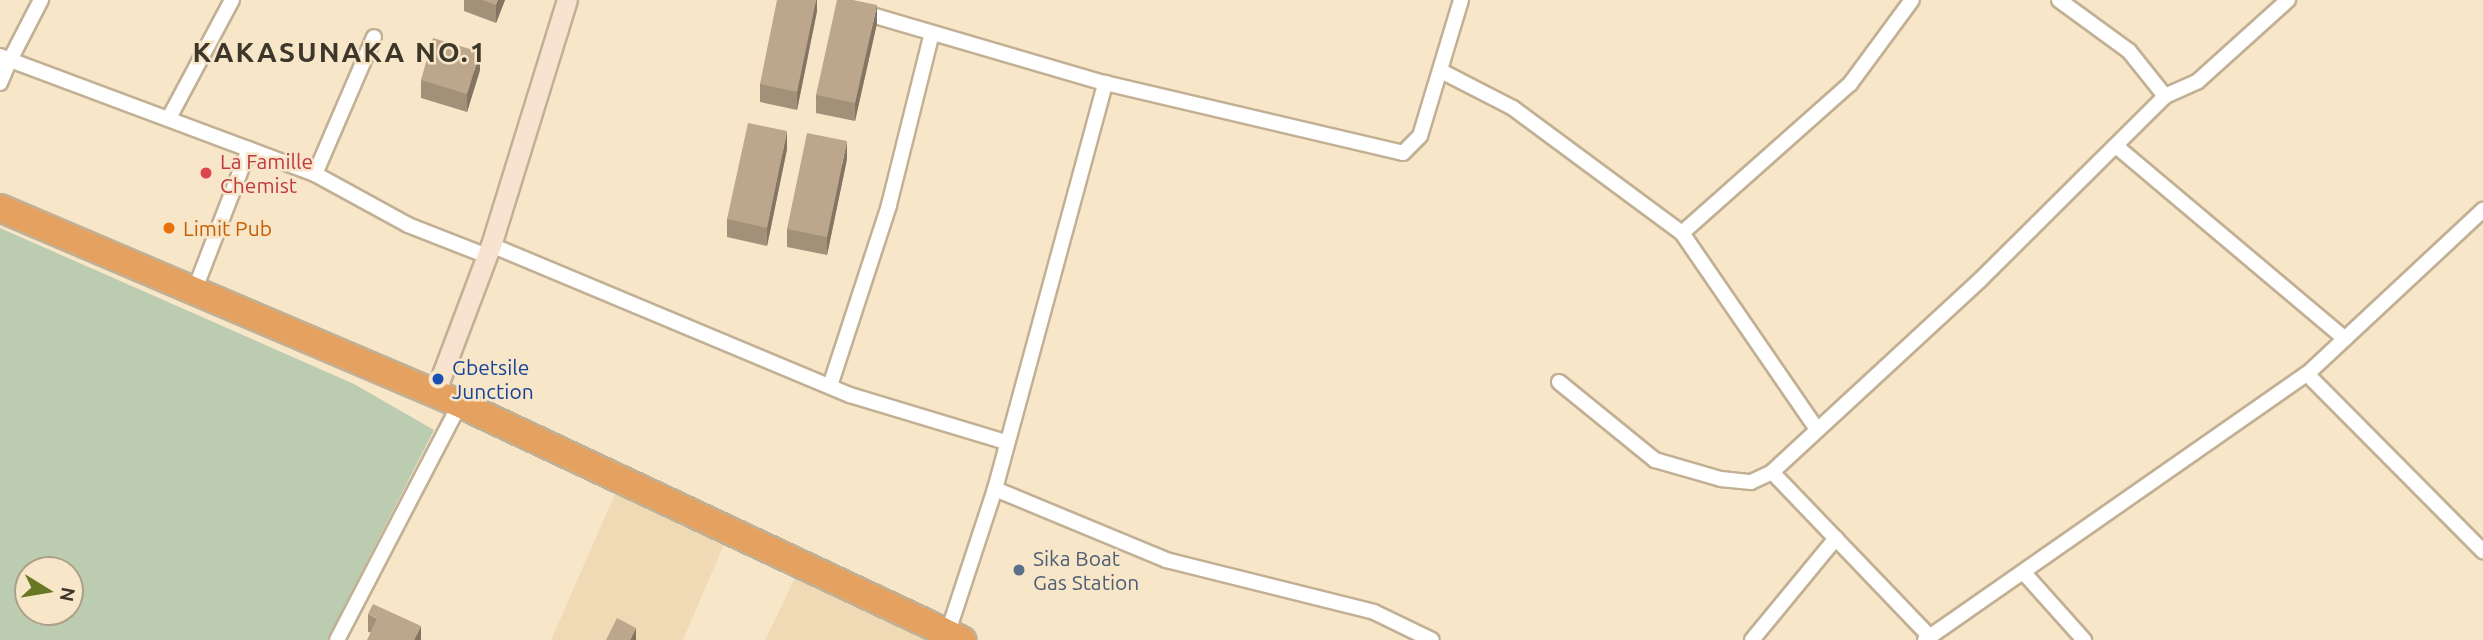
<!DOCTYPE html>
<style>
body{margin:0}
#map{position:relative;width:2483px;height:640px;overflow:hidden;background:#f8e6c8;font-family:Ubuntu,sans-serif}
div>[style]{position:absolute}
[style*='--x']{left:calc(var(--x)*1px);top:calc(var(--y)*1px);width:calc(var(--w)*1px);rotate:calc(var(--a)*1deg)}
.built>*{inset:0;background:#f0dab6}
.green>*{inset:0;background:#bcccb1}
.roads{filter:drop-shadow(2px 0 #c2b094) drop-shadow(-2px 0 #c2b094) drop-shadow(0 2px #c2b094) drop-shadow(0 -2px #c2b094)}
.street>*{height:14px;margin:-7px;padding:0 7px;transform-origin:7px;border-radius:7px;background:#fff}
.secondary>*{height:19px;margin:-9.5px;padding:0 9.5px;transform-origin:9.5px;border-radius:9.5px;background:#f7e3cf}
.highway>*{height:26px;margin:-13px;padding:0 13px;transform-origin:13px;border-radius:13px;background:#e4a160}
.wall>*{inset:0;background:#a29079}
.shaded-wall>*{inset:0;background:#847563}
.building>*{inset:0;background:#bca78d}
.dots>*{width:19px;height:19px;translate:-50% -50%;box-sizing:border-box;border:4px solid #f8e6c8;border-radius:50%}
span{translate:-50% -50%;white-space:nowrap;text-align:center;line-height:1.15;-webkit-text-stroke:5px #f8e6c8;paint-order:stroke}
.health-label{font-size:21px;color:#be3a42}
.left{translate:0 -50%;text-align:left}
.food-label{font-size:21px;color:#c56008}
.transit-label{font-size:21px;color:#164399}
.service-label{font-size:21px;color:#4e5e75}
.district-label{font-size:28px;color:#3d362a;font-weight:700;letter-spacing:2px}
.north{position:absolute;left:14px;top:556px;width:70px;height:70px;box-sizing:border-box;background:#f8e6c8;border:2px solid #ada089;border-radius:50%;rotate:101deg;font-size:19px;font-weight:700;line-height:28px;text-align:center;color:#3d362a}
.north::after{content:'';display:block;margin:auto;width:24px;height:32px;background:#697825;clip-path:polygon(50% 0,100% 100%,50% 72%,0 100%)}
</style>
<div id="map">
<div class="built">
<div style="clip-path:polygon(616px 492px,726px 540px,683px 640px,551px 640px)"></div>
<div style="clip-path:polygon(797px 574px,932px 640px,765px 640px)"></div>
</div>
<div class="green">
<div style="clip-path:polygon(evenodd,0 228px,354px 384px,434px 430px,327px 640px,0 640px,0 228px,28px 570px,70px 570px,70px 612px,28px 612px,28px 570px)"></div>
</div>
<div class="roads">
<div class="street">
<div style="--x:2059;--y:0;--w:87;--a:36.1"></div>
<div style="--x:2129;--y:51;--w:58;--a:51.3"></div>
<div style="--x:858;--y:11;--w:257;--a:16.3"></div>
<div style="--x:1105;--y:83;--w:306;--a:13.2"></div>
<div style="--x:1403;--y:153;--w:24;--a:-45"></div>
<div style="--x:1420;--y:136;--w:142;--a:-73.2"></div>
<div style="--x:0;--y:56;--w:11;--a:22"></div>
<div style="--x:10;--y:60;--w:68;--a:-62.7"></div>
<div style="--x:1443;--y:72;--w:79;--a:27.2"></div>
<div style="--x:1513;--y:108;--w:210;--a:36.5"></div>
<div style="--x:1682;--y:233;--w:237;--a:55.5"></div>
<div style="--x:0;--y:83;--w:25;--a:-67"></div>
<div style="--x:10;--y:60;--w:326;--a:20.5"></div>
<div style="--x:315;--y:174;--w:149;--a:-66.7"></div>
<div style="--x:169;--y:118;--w:134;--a:-61.9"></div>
<div style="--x:2116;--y:146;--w:299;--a:40.1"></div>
<div style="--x:315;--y:174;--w:106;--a:28.7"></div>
<div style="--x:408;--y:225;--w:85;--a:21.4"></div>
<div style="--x:1682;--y:233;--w:225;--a:-41.6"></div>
<div style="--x:1850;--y:84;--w:104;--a:-53.6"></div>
<div style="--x:491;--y:245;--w:389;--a:22.7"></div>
<div style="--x:850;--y:395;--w:163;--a:16.8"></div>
<div style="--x:195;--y:289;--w:150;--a:-68.9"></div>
<div style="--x:2307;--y:374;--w:250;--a:45.2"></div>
<div style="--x:1559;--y:382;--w:124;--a:39.1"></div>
<div style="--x:1655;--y:460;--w:69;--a:16.1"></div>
<div style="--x:1721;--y:479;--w:30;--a:6"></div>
<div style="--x:1751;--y:482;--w:23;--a:-25"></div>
<div style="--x:1772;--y:472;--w:282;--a:-42.7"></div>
<div style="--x:1979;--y:281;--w:262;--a:-44.8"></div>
<div style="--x:2165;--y:96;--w:36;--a:-24"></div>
<div style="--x:2198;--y:81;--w:121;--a:-42"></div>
<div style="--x:830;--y:386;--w:190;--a:-71.9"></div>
<div style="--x:889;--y:205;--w:177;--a:-76"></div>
<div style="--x:1772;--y:472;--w:227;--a:46.2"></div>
<div style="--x:995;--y:489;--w:185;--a:22.5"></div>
<div style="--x:1166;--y:560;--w:214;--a:14"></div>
<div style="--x:1374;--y:612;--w:64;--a:25.8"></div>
<div style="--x:2025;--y:574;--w:89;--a:48.2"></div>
<div style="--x:948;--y:632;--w:151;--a:-71.8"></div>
<div style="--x:995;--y:489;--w:421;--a:-74.8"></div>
<div style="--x:337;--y:640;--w:266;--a:-62.5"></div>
<div style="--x:1752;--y:640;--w:132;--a:-50.5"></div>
<div style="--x:1925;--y:640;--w:465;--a:-34.9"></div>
<div style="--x:2307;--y:374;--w:241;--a:-43"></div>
</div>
<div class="secondary">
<div style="--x:435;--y:393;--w:158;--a:-69.3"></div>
<div style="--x:491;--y:245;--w:257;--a:-72.8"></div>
</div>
<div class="highway">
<div style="--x:0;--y:208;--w:500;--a:23.08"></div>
<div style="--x:460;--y:404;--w:555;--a:25.18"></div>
</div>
</div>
<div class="wall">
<div style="clip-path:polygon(464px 0,505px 0,496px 23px,464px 11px)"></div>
<div style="clip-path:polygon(817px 0,817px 11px,797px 110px,760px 102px,760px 84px)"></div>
<div style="clip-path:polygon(877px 23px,855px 121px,816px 113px,816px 95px)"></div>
<div style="clip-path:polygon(480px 70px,467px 112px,421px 98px,421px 80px)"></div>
<div style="clip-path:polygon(787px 149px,767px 246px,727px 237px,727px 219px)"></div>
<div style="clip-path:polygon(847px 159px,827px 255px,787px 247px,787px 229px)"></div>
<div style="clip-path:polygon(368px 614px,421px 640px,368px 632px)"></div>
</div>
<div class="shaded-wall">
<div style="clip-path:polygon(498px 0,505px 0,496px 23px,496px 5px)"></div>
<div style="clip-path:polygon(816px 0,817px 0,817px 11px,797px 110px,797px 92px)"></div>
<div style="clip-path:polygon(877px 5px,877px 23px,855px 121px,855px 103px)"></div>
<div style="clip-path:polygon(480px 52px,480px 70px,467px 112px,467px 94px)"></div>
<div style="clip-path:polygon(787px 131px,787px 149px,767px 246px,767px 228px)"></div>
<div style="clip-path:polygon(847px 141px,847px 159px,827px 255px,827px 237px)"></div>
<div style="clip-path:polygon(421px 626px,421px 640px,414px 640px)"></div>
<div style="clip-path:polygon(636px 628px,636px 640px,630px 640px)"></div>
</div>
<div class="building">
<div style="clip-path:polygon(482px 0,498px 0,496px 5px)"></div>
<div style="clip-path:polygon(777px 0,816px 0,797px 92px,760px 84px)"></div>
<div style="clip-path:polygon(837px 0,853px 0,877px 5px,855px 103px,816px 95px)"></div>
<div style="clip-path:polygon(433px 38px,480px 52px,467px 94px,421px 80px)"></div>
<div style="clip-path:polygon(748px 123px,787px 131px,767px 228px,727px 219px)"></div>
<div style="clip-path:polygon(807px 133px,847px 141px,827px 237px,787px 229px)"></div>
<div style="clip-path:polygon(373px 604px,421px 626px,414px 640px,367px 640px,377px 618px,368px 614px)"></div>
<div style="clip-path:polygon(617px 618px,636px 628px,630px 640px,606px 640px)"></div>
</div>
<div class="dots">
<div style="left:206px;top:173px;background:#e0444e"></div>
<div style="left:169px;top:228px;background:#e8710a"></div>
<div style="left:438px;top:379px;background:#1a4fb4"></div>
<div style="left:1019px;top:570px;background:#5c6f8a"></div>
</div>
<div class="health-label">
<span class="left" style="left:220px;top:173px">La Famille<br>Chemist</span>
</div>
<div class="food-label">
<span class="left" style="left:183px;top:228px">Limit Pub</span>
</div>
<div class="transit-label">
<span class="left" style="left:452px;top:379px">Gbetsile<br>Junction</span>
</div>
<div class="service-label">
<span class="left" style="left:1033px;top:570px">Sika Boat<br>Gas Station</span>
</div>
<div class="district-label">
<span style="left:340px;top:52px">KAKASUNAKA NO.1</span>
</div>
<div class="north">N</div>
</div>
